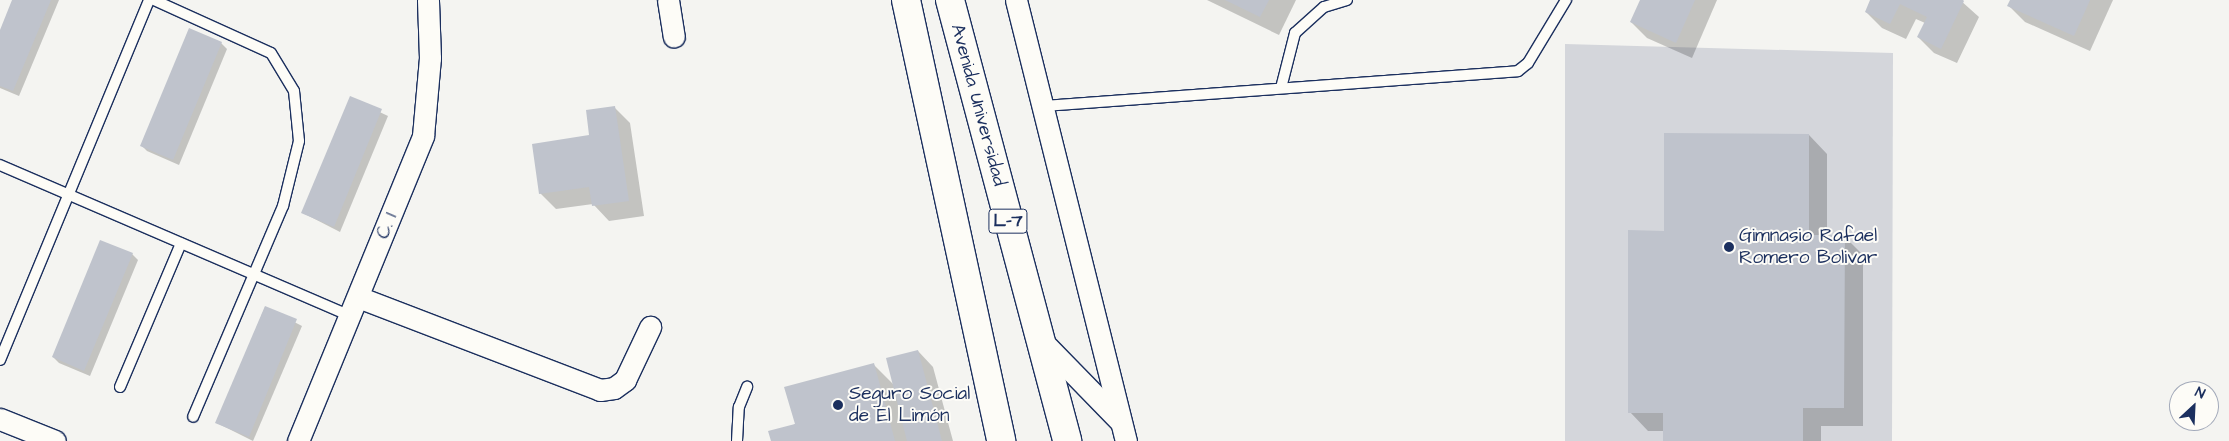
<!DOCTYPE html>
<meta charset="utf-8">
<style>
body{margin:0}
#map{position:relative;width:2229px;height:441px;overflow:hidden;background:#f4f4f1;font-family:"Architects Daughter",sans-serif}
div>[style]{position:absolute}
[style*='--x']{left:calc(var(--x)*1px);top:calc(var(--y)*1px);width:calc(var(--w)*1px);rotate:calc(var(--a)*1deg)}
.green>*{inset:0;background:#d4d6db}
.shadow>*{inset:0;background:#0003}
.building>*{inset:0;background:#bfc3cc}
.roads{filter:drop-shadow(1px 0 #1b2f5e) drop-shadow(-1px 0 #1b2f5e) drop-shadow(0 1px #1b2f5e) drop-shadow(0 -1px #1b2f5e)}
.lane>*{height:10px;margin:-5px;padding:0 5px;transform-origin:5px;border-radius:5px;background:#fdfcf7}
.street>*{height:21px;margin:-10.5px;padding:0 10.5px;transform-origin:10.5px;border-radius:10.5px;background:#fdfcf7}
.primary>*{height:28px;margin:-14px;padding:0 14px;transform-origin:14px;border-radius:14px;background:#fdfcf7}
.dots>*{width:14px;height:14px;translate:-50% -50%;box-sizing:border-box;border:2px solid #fdfcf7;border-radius:50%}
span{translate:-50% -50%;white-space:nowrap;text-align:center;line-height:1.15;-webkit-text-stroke:4px #fdfcf7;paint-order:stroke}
.shield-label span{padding:1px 4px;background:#fdfcf7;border:1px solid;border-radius:4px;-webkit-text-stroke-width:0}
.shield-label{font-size:18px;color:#1b2f5e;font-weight:700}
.street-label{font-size:19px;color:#1b2f5e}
.poi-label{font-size:19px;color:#1b2f5e}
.left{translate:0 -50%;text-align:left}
.north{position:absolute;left:2169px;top:381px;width:50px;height:50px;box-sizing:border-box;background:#fdfcf7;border:1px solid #a3aaba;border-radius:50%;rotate:25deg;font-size:14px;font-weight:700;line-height:20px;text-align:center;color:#1b2f5e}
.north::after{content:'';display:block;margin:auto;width:18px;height:22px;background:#1b2f5e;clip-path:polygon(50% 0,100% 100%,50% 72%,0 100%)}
</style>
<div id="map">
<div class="green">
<div style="clip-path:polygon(1565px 44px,1893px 53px,1892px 441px,1565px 441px)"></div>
</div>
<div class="shadow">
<div style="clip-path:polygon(14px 0,59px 0,19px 96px,0 88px,0 33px)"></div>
<div style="clip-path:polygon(1207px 0,1296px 0,1279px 35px)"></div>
<div style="clip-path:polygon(1641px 0,1717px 0,1692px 58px,1647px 38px,1631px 22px)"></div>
<div style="clip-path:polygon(1872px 0,1960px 0,1979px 17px,1957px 63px,1934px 53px,1918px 37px,1925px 23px,1916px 19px,1906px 39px,1882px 28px,1866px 12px)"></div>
<div style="clip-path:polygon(2012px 0,2113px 0,2090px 51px,2025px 22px,2009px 6px)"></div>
<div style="clip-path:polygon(221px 43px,227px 49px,179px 165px,147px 151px,142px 146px)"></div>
<div style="clip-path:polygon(350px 98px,388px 116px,340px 232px,303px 213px)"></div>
<div style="clip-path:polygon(614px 107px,630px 123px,644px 216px,609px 221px,593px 204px,556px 209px,540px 193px)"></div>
<div style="clip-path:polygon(1809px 135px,1827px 154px,1827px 236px,1844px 236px,1863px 255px,1863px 426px,1821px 426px,1821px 441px,1665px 441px,1665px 431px,1648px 431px,1630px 412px,1665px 232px)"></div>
<div style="clip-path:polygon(132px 254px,138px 260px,90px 376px,59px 363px,53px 357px)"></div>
<div style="clip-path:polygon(265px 307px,302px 326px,253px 441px,217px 423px)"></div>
<div style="clip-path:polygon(918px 351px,933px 367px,953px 441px,772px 441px,874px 365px,894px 385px)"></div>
</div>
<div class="building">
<div style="clip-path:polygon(12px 0,51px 0,13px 91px,0 86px,0 30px)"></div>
<div style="clip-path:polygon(1225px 0,1269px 0,1260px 17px)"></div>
<div style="clip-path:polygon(1640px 0,1695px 0,1676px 43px,1630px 22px)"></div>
<div style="clip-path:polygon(1870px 0,1963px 0,1964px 1px,1941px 49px,1917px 37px,1927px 17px,1900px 4px,1890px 24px,1865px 12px)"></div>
<div style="clip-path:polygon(2010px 0,2090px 0,2074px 36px,2007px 6px)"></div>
<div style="clip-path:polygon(189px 28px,222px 42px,173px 160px,140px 146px)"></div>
<div style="clip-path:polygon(350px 96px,382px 109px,334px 227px,301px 213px)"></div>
<div style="clip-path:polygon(615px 106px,629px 201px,592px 206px,589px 187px,539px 194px,532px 144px,589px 135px,586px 110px)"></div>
<div style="clip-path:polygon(1664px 133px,1809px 134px,1809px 235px,1845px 235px,1844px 408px,1803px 408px,1803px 441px,1663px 441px,1663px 413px,1628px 413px,1628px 230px,1664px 231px)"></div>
<div style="clip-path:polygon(100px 240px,133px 253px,84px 371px,52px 357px)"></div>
<div style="clip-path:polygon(265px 306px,297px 319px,249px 437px,215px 423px)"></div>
<div style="clip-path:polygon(918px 350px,942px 441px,907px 441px,886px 358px)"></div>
<div style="clip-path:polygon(874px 363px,895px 441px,771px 441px,768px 431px,795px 424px,784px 387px)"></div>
</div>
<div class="roads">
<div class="lane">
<div style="--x:154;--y:0;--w:128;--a:24.4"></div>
<div style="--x:271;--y:53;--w:44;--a:58.8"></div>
<div style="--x:294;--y:91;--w:50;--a:84.3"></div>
<div style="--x:299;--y:141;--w:67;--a:103.8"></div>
<div style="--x:283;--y:206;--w:229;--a:113.1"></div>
<div style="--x:1281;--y:88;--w:57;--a:-75.7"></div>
<div style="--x:1295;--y:33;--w:39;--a:-42"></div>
<div style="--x:1324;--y:7;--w:24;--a:-17"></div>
<div style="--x:1044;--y:106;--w:475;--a:-4.2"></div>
<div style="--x:1518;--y:71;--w:13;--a:-39"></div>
<div style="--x:1528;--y:63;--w:74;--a:-58.9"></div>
<div style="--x:0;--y:165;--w:382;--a:23.3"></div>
<div style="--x:0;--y:360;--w:390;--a:-67.5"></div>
<div style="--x:120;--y:387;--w:156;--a:-67"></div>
<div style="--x:737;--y:441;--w:34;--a:-87"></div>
<div style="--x:739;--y:407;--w:22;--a:-68"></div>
</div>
<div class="street">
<div style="--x:668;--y:0;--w:37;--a:81"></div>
<div style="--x:1016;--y:0;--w:455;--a:76"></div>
<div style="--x:358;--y:297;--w:259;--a:21"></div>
<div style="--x:600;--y:390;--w:14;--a:-8"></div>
<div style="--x:614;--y:388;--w:14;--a:-36"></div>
<div style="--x:625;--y:380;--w:59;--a:-64.7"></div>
<div style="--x:1039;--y:338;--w:115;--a:45.7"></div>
<div style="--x:0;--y:419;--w:59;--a:21.8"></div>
<div style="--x:298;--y:441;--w:330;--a:-67.7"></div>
<div style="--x:423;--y:136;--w:78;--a:-84.9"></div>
<div style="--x:430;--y:58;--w:58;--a:-92"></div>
</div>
<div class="primary">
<div style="--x:906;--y:0;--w:451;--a:77.8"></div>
<div style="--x:950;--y:0;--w:456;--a:75.1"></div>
</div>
</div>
<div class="dots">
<div style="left:1729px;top:247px;background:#1b2f5e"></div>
<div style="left:838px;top:405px;background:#1b2f5e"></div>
</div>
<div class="shield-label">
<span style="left:1008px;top:221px">L-7</span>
</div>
<div class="street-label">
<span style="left:978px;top:105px;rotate:75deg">Avenida Universidad</span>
<span style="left:387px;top:226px;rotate:-68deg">C. 1</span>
</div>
<div class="poi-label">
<span class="left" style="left:1739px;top:247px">Gimnasio Rafael<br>Romero Bolivar</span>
<span class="left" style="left:849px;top:405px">Seguro Social<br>de El Limón</span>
</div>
<div class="north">N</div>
</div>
